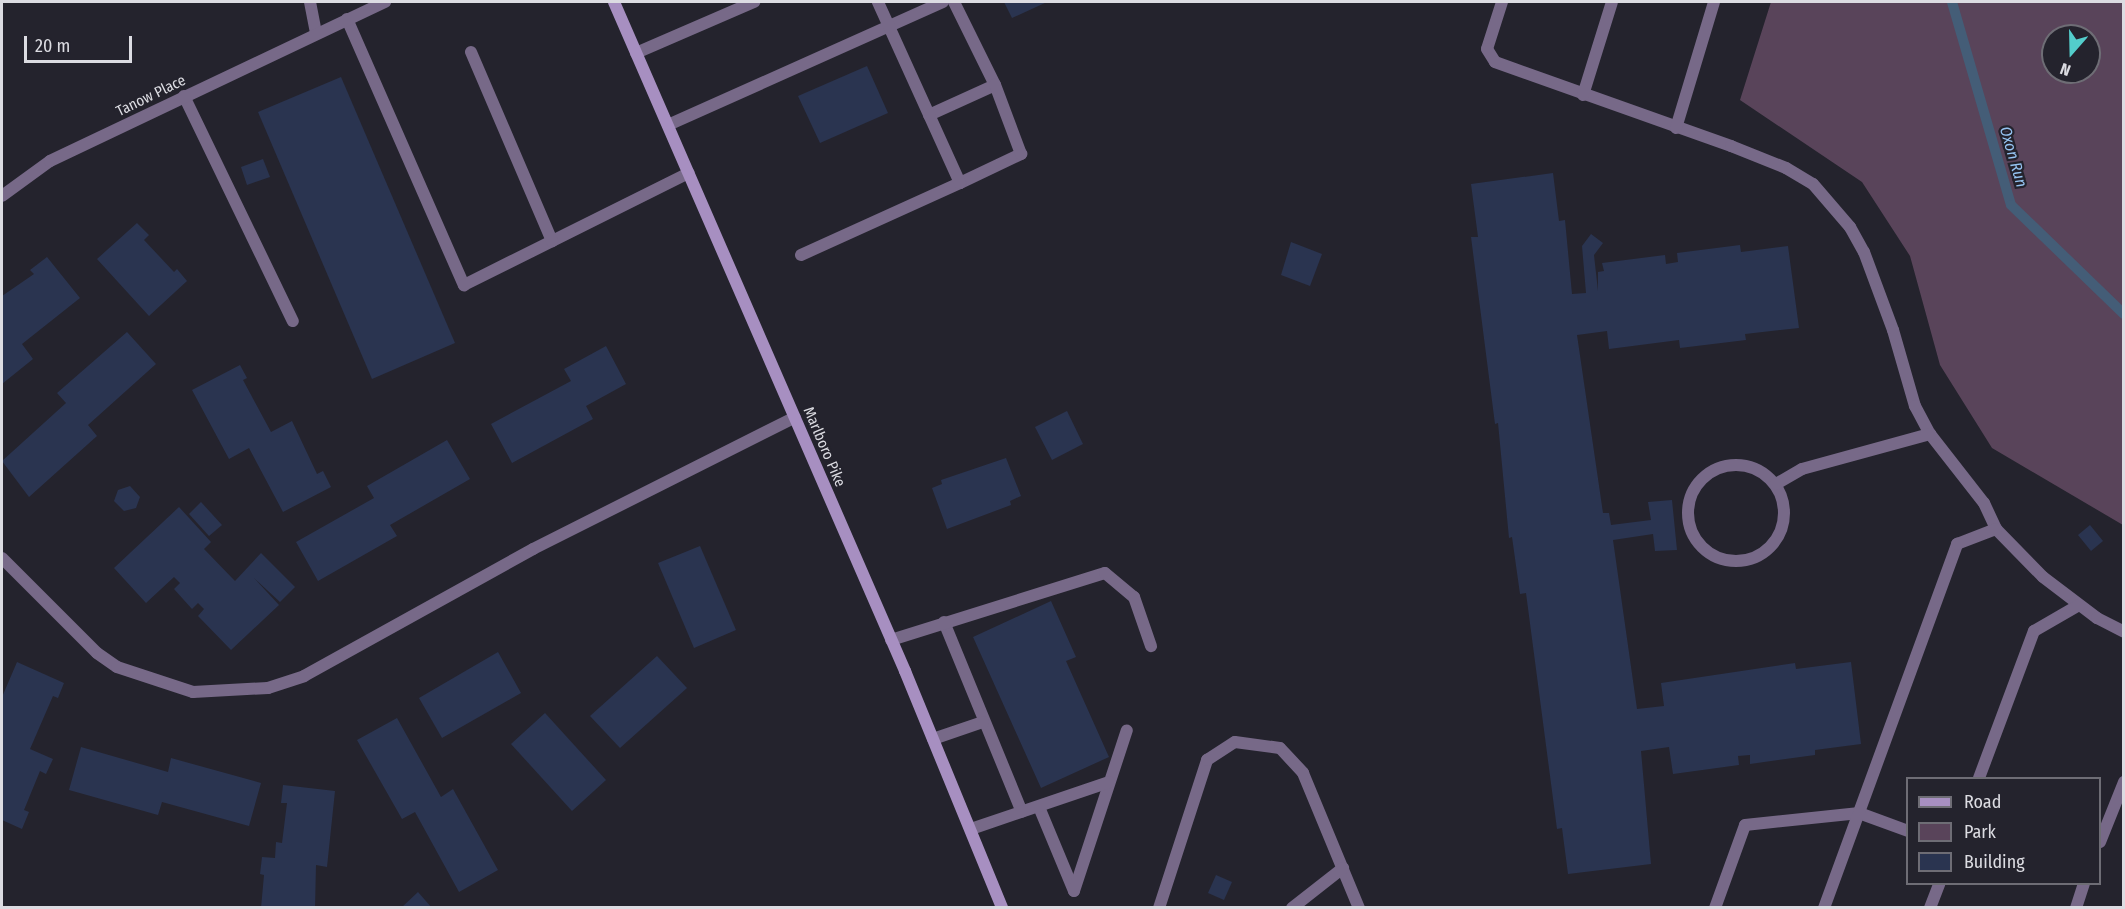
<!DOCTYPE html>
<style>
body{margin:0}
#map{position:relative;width:2125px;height:909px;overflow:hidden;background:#24232d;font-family:"Fira Sans Condensed",sans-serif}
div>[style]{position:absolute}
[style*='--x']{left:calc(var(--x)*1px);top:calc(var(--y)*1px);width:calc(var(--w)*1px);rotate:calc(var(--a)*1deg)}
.green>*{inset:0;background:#59445a}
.stream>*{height:10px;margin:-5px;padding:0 5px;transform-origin:5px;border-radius:5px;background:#445d77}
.building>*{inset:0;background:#2a3450}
.service>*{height:12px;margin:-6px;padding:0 6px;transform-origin:6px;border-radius:6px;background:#776988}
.service>.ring{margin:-6px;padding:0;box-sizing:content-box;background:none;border:12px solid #776988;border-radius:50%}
.minor>*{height:12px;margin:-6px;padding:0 6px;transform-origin:6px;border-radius:6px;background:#776988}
.tertiary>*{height:12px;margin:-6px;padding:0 6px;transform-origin:6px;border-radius:6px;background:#776988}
.secondary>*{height:12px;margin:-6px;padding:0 6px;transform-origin:6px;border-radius:6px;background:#a78fc1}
span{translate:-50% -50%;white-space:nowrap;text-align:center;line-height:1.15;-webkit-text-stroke:4.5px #24232d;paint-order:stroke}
.street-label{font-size:15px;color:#dcdce2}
.water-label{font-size:16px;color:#95c3f1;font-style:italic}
.frame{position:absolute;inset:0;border:3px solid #dcdce2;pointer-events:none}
.legend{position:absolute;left:1906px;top:777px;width:195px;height:108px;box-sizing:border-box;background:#24232d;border:2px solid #6e6d75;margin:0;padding:8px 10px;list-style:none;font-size:18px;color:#dcdce2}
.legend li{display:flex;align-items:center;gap:12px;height:30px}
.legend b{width:30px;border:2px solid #6e6d75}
.north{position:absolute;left:2041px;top:24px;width:60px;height:60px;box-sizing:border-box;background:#24232d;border:2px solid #6e6d75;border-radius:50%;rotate:200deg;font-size:16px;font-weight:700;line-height:24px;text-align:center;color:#dcdce2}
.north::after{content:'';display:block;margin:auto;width:21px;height:27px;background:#53cdcb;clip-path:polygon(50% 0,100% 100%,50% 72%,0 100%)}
.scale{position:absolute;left:24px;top:36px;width:108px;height:27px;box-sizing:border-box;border:3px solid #dcdce2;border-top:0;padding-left:8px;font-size:18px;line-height:21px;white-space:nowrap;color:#dcdce2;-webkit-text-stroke:4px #24232d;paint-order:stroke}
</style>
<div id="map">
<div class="green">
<div style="clip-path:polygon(evenodd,1771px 2px,2123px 2px,2123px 525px,1992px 448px,1940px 365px,1910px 256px,1862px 182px,1740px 100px,1771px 2px,2053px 36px,2089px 36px,2089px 72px,2053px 72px,2053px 36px)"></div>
</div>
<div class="stream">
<div style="--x:1952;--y:2;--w:211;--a:73.8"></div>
<div style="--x:2011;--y:205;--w:157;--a:44"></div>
</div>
<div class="building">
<div style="clip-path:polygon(1004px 2px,1047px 2px,1012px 18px)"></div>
<div style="clip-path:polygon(867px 66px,888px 113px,820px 143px,798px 96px)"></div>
<div style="clip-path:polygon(341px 77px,455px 343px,372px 379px,258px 112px)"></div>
<div style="clip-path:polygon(263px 159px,270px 177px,247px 185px,241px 167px)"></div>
<div style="clip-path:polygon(1553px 173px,1559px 221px,1565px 220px,1572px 294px,1586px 293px,1582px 246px,1591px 234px,1603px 243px,1594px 255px,1598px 291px,1598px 272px,1604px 271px,1602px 263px,1665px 255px,1666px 264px,1678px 262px,1677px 253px,1740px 245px,1741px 252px,1788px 246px,1799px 328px,1745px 334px,1746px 340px,1680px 348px,1679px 340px,1609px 349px,1607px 331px,1577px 335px,1603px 513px,1609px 513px,1611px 525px,1651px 520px,1648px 502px,1672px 500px,1677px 550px,1655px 551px,1653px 534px,1613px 540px,1637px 709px,1664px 706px,1661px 683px,1795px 663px,1796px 669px,1851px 662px,1861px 744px,1815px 750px,1815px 755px,1750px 764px,1750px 755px,1738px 756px,1739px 765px,1673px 774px,1669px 747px,1641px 751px,1651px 864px,1568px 874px,1562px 828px,1557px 829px,1526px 593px,1520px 594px,1512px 537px,1509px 538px,1498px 423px,1495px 424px,1471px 237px,1478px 237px,1471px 184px)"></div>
<div style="clip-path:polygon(137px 223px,149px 235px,144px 240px,174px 272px,177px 269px,187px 281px,149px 316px,97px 259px)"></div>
<div style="clip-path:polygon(1291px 242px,1322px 254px,1310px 286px,1281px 275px)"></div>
<div style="clip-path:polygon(47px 257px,80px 298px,22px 344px,33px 359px,2px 384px,2px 296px,34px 274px,30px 270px)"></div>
<div style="clip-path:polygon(127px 332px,156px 364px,88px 425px,97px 436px,29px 497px,2px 461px,66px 403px,57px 393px)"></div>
<div style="clip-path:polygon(606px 346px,626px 384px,586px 406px,593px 419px,512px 463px,491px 424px,571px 381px,564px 369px)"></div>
<div style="clip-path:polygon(240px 365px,247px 378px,243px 380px,271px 432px,292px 421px,317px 474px,323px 471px,331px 487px,283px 512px,249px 448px,229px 459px,192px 390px)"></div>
<div style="clip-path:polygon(1067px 411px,1083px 444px,1052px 460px,1035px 427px)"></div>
<div style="clip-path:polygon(447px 440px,470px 479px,390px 525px,397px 536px,318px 581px,296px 542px,374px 498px,367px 486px)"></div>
<div style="clip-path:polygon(1006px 458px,1021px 496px,1010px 501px,1011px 505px,947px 529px,932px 488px,942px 484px,941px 480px)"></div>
<div style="clip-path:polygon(130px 486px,140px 497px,136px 508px,124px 511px,114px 501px,118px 490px)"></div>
<div style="clip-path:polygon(201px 502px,222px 525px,209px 536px,189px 514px)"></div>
<div style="clip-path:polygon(179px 507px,211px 542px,204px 549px,235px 581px,261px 553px,295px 587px,280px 602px,254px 578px,279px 605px,231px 650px,198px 616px,204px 609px,198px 603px,192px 609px,174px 589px,180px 583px,174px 577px,146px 603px,114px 568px)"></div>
<div style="clip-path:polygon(2090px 525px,2103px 541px,2091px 551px,2078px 535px)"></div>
<div style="clip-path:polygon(700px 546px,736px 630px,694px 648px,658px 563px)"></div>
<div style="clip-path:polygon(1051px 601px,1076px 657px,1066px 661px,1109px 757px,1041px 788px,973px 637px)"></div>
<div style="clip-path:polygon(498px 652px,521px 693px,442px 738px,419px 698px)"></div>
<div style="clip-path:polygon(657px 656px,687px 688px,620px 748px,590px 716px)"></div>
<div style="clip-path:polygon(17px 662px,64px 683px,58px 698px,53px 696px,30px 749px,53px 759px,46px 774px,40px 771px,24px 810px,29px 812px,22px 829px,2px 820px,2px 697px)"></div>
<div style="clip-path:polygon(545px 713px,606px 780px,572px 811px,511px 744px)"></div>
<div style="clip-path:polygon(397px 718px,441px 797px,453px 789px,498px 870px,459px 892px,415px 812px,402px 819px,357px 740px)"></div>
<div style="clip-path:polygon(81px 747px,168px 772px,171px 758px,261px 783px,249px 826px,162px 802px,158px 815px,69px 790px)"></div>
<div style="clip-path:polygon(283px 785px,335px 791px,327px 867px,316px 865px,315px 908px,261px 908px,264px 875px,260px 874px,262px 857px,275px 858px,276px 842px,282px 843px,287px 803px,281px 803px)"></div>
<div style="clip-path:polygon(1216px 875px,1232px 882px,1224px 900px,1208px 893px)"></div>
<div style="clip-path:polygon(418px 892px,432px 908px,401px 908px)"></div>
</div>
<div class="service">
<div style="--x:310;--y:2;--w:32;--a:79"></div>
<div style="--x:1502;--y:2;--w:49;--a:107.7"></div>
<div style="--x:1487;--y:49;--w:15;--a:58"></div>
<div style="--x:1495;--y:62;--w:251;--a:19.6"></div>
<div style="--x:1731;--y:146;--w:59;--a:21.8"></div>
<div style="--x:1786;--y:168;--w:31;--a:31"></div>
<div style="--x:1813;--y:184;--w:57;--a:49.3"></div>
<div style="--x:1850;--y:227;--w:29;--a:61"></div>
<div style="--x:1864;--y:252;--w:83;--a:69.6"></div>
<div style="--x:1893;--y:330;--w:79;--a:73.9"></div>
<div style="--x:1915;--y:406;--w:32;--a:62"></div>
<div style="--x:1930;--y:434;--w:88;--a:52"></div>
<div style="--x:1984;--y:503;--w:29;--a:65"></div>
<div style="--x:1996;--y:529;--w:67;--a:45.6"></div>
<div style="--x:2043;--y:577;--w:68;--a:37.2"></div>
<div style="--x:2097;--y:618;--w:30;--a:27"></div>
<div style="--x:347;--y:19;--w:291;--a:66.3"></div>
<div style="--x:464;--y:285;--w:251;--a:-26.5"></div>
<div style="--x:471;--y:52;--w:206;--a:66.8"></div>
<div style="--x:636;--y:53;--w:129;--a:-23.4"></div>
<div style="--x:1583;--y:95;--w:97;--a:-72.7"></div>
<div style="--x:184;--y:96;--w:250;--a:64.2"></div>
<div style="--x:929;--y:115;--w:72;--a:-24.4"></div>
<div style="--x:995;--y:85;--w:93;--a:-116.3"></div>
<div style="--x:668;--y:125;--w:301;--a:-24.1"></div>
<div style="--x:1676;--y:128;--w:132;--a:-73.2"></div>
<div style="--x:960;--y:183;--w:68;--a:-25.4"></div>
<div style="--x:1021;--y:154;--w:74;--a:-110.6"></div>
<div style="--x:801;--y:255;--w:175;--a:-24.4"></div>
<div style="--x:960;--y:183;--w:199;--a:-114.4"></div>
<div class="ring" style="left:1688px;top:465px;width:84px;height:84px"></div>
<div style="--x:1776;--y:484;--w:30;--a:-30"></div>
<div style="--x:1802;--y:469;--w:133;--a:-15.3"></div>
<div style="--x:2;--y:558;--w:134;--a:45"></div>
<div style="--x:97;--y:653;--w:24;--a:35"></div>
<div style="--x:117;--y:667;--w:80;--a:18.2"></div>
<div style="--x:193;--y:692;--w:75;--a:-3.1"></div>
<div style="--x:268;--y:688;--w:38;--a:-18"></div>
<div style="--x:304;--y:676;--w:262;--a:-29"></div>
<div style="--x:533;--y:549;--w:293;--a:-26.7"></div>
<div style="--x:944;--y:622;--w:205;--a:67.7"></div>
<div style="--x:891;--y:640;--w:224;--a:-17.4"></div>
<div style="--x:1105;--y:573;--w:38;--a:40"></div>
<div style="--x:1134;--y:597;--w:52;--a:70.9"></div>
<div style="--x:933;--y:739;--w:53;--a:-18.8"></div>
<div style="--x:1979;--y:778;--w:157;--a:-69.5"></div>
<div style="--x:2034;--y:631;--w:52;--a:-30"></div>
<div style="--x:1039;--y:807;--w:91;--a:67.4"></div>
<div style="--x:1074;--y:891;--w:169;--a:-71.8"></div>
<div style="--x:971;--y:829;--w:146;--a:-18.8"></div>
<div style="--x:1159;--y:908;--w:156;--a:-72"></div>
<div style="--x:1207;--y:760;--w:33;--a:-33"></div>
<div style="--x:1235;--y:742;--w:45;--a:7.6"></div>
<div style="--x:1280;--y:748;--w:34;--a:47"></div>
<div style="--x:1303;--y:773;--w:146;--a:67.5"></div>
<div style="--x:1292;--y:908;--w:65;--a:-38.1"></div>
<div style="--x:1715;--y:908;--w:88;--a:-70.1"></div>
<div style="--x:1745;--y:825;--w:115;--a:-6"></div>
<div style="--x:1859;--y:813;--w:52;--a:20.2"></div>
<div style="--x:1824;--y:908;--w:388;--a:-69.9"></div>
<div style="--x:1957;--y:544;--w:42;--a:-21"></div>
<div style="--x:1930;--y:908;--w:26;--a:-69"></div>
</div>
<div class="minor">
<div style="--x:2;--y:196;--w:59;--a:-36.1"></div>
<div style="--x:50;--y:161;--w:371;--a:-25.4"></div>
</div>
<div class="tertiary">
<div style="--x:2100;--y:842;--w:65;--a:-68.2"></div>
<div style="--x:2076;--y:908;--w:25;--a:-72"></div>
</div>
<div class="secondary">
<div style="--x:614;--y:2;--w:730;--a:66.49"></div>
<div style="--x:905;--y:671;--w:256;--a:67.7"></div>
</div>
<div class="street-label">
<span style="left:151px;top:96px;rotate:-26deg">Tanow Place</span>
<span style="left:824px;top:447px;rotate:67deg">Marlboro Pike</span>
</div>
<div class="water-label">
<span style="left:2013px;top:157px;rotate:74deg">Oxon Run</span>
</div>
<div class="frame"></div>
<ul class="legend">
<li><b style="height:8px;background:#a78fc1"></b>Road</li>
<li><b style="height:16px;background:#59445a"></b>Park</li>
<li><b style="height:16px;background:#2a3450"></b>Building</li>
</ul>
<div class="north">N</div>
<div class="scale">20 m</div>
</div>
